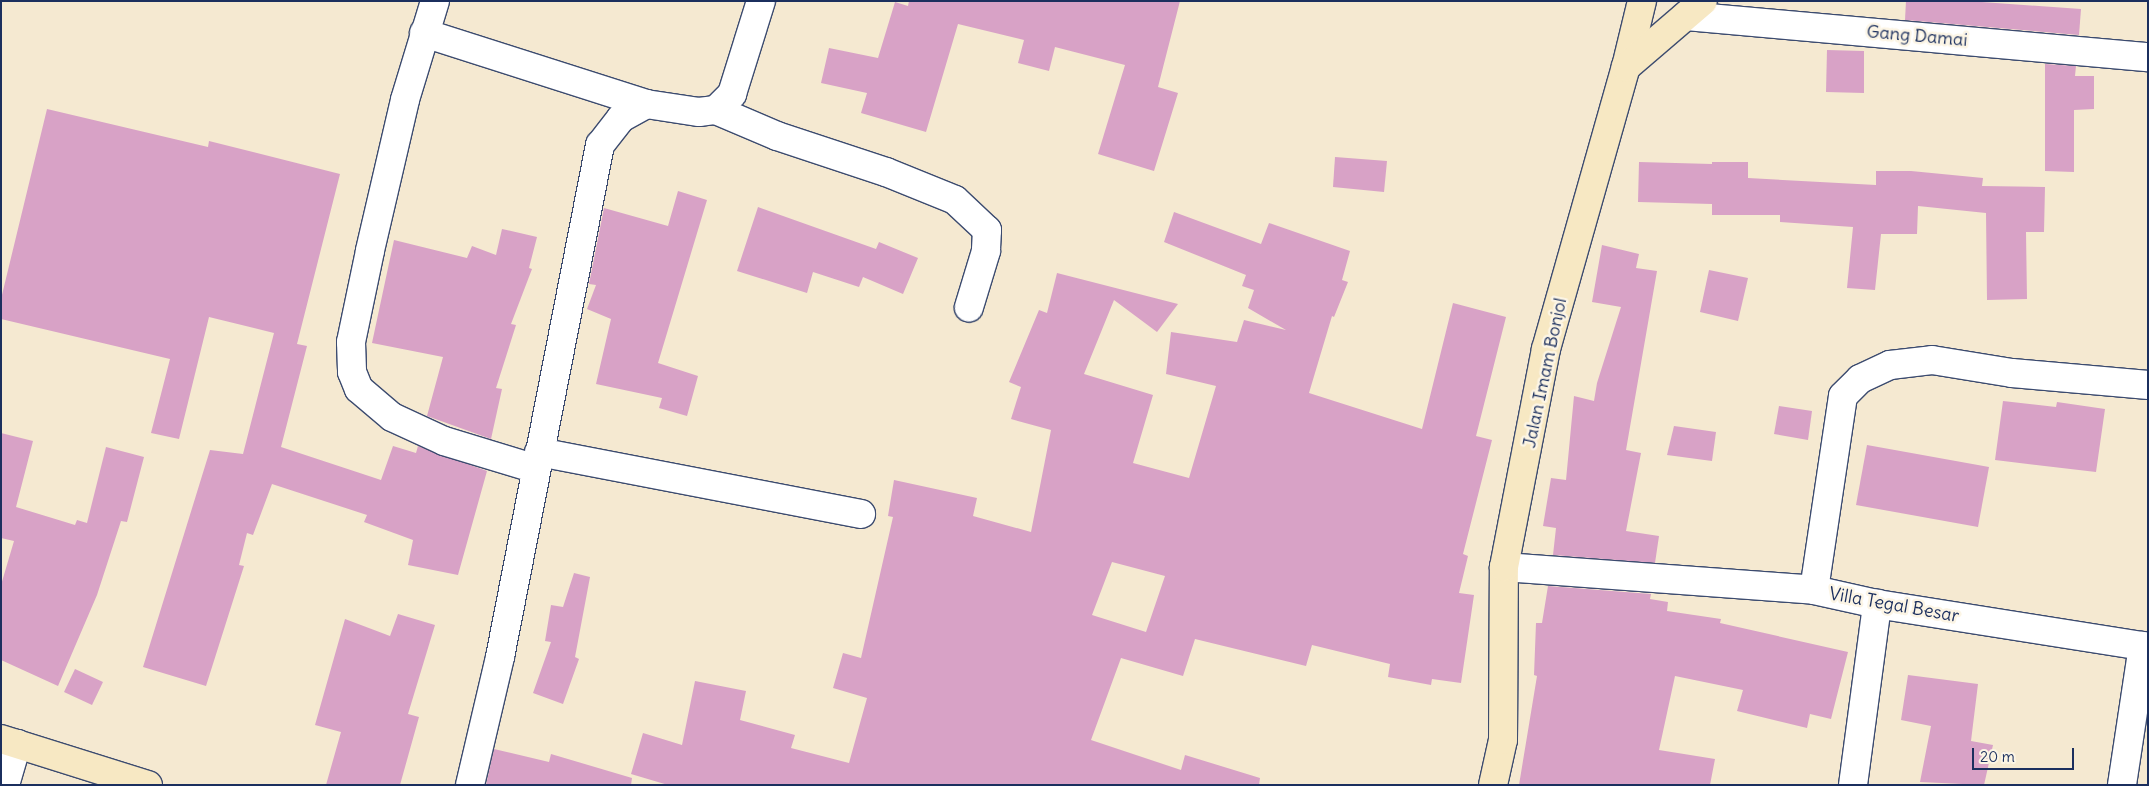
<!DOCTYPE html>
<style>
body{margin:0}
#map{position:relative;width:2149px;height:786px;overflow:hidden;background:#f5e9d1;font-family:Delius,sans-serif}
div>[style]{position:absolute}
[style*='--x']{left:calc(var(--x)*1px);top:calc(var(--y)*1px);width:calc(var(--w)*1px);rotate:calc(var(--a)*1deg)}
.building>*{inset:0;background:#d8a2c6}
.roads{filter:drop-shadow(1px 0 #3c4b6f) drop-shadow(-1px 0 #3c4b6f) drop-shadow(0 1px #3c4b6f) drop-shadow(0 -1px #3c4b6f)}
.street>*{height:28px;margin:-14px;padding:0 14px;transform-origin:14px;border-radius:14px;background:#fff}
.secondary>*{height:28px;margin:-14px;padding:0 14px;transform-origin:14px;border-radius:14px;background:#f7e8c3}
span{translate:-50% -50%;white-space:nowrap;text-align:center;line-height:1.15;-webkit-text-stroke:5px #fcf5e5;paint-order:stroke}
.street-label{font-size:18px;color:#1b2f5e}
.frame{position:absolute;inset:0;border:2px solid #1b2f5e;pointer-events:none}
.scale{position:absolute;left:1972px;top:748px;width:102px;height:22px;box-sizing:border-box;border:2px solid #1b2f5e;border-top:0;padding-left:6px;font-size:15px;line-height:18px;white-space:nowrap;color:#1b2f5e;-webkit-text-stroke:4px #fcf5e5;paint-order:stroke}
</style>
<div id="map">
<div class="building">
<div style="clip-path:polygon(909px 1px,1180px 1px,1158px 87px,1178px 93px,1154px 171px,1098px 154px,1125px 65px,1055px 47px,1049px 71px,1018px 63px,1024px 40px,958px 24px,926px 132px,861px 113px,867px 93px,821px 83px,829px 48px,878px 58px,895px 2px,908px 6px)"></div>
<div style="clip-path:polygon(1906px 1px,1968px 1px,2081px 9px,2079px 35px,1905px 20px)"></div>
<div style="clip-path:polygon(1827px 50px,1864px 51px,1864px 93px,1826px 92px)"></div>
<div style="clip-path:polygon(2045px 64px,2076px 66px,2075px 76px,2094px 76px,2094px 109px,2074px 110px,2074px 172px,2045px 171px)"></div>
<div style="clip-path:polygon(47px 109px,208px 147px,209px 141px,340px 174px,297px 344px,307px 346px,281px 447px,381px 480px,393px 446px,416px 453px,418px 446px,487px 471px,458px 575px,408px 565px,413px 540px,364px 522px,367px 515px,272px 484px,253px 535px,247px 533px,239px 565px,244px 566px,206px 686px,143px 667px,210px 450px,243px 454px,274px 333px,209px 317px,179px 439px,151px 433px,170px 359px,1px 319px,1px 299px)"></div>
<div style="clip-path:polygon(1335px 157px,1387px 161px,1384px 192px,1333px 187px)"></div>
<div style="clip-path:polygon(1639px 162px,1712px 164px,1712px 162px,1748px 162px,1748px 178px,1876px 185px,1876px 171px,1911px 171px,1983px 178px,1982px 186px,2045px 187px,2044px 232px,2026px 232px,2027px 299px,1987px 300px,1986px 213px,1918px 206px,1917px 234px,1881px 234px,1875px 290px,1847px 288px,1853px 227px,1780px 222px,1780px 215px,1712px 215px,1712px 204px,1638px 202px)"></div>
<div style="clip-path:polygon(678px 191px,707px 200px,658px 363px,698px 376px,687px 416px,659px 408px,662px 398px,596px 384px,611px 319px,587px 309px,596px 285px,589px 284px,604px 208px,668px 226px)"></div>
<div style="clip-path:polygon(758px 207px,876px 249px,879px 242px,918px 258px,903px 294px,863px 277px,859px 287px,813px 272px,807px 293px,737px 271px)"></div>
<div style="clip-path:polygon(evenodd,1174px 212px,1261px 244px,1269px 223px,1350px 251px,1342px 280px,1348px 282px,1334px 317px,1332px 316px,1309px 393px,1422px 429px,1453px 303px,1506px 317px,1476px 436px,1492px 440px,1463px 554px,1468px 556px,1459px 593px,1474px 595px,1461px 683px,1432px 679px,1431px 685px,1388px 677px,1390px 664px,1312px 645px,1306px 666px,1195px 639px,1183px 676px,1121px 658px,1091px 740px,1181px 770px,1185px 755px,1260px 778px,1259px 785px,668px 785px,631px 774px,643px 733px,682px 745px,695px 681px,746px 691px,740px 720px,795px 735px,791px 748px,849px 763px,867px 698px,833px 688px,843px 653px,861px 658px,893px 517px,888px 516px,894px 480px,977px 498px,973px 516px,1031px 532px,1051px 430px,1011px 419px,1021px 387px,1009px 382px,1039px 310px,1047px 313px,1057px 273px,1178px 304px,1157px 332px,1114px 300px,1084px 374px,1153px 395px,1133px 463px,1189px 478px,1216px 386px,1166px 374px,1171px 332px,1237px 342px,1244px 320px,1286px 330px,1248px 308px,1254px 290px,1242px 286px,1246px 275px,1164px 242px,1174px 212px,1112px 562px,1165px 576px,1146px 632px,1092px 615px,1112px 562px)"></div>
<div style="clip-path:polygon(502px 229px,537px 237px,529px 268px,532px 269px,511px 324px,516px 325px,496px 388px,502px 389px,491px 439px,427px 416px,443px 357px,372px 343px,394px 240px,467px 258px,472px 246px,496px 255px)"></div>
<div style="clip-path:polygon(1602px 245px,1639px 254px,1636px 268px,1657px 271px,1626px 450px,1641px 453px,1626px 531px,1659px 536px,1655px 563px,1553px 555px,1556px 528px,1543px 526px,1551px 478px,1566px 480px,1574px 396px,1594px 401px,1597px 383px,1621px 307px,1592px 302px)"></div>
<div style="clip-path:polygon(1709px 270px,1748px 278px,1738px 321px,1700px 312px)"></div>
<div style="clip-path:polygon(2003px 401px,2056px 407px,2057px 402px,2105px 409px,2096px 472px,1995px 460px)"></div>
<div style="clip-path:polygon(1779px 406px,1812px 411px,1808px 440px,1774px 434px)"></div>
<div style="clip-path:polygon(1674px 426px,1716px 432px,1712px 461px,1667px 455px)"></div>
<div style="clip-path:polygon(1px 433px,33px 441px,16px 507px,75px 525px,77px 520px,87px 523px,106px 447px,144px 457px,127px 522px,121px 521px,97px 595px,58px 686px,1px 660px,1px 585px,14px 541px,1px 538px)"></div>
<div style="clip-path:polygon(1867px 445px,1989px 467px,1978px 527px,1856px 505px)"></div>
<div style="clip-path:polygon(574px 573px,590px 577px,575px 657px,579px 659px,563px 704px,533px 693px,551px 642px,545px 641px,551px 605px,563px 607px)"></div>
<div style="clip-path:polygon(1548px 586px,1651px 594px,1650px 599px,1668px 602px,1667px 611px,1721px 619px,1720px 623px,1848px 652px,1831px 719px,1810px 714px,1807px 728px,1737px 711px,1743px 690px,1675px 676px,1659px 750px,1715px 759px,1710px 785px,1519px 785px,1537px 676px,1534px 675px,1536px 623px,1542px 623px)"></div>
<div style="clip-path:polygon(398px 614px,435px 625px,408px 714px,419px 717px,400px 785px,326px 785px,341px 732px,315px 725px,345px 619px,390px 636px)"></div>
<div style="clip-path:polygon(75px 669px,103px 682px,92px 705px,64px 692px)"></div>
<div style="clip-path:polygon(1908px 675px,1978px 684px,1971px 741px,1993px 745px,1984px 785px,1920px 782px,1931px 726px,1901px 720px)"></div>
<div style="clip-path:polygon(494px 749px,549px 762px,551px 754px,632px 778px,631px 785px,486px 785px)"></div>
</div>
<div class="roads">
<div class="street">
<div style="--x:435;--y:1;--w:103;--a:106.9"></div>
<div style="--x:405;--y:100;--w:155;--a:103.1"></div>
<div style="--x:370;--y:251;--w:93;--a:101.8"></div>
<div style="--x:351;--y:342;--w:30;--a:88"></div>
<div style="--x:352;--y:372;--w:18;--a:68"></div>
<div style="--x:359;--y:389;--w:43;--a:40.3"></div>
<div style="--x:392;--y:417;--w:57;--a:24.8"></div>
<div style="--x:444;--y:441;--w:96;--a:16.9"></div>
<div style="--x:1686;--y:16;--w:464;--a:5.1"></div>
<div style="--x:424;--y:33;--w:233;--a:17.7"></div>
<div style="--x:716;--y:110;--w:66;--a:23.1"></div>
<div style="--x:777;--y:136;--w:115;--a:18.3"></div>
<div style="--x:886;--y:172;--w:74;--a:22.1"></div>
<div style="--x:955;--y:200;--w:44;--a:43.2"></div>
<div style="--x:987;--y:230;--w:21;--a:93"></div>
<div style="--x:986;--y:251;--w:59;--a:106.9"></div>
<div style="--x:539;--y:452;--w:328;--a:10.9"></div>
<div style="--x:1504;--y:567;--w:311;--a:4.2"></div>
<div style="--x:1814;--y:590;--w:65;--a:12.5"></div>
<div style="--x:1877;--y:604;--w:269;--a:9"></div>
<div style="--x:2143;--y:646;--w:141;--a:98.6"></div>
<div style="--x:1814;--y:590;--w:196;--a:-81.5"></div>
<div style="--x:1843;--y:396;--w:24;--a:-45"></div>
<div style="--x:1860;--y:379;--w:33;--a:-25"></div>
<div style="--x:1890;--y:365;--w:42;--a:-6.8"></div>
<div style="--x:1932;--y:360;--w:81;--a:9.2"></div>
<div style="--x:2012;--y:373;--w:137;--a:5"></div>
<div style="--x:5;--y:785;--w:43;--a:-73.7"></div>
<div style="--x:470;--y:785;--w:131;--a:-76.8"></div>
<div style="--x:500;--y:657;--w:522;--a:-78.95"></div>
<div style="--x:600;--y:145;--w:34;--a:-52"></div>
<div style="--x:621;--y:118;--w:29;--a:-29"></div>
<div style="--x:646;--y:104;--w:54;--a:8.6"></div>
<div style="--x:699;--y:112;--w:17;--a:-7"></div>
<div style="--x:716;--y:110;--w:23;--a:-45"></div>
<div style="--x:732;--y:94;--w:97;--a:-72.7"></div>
<div style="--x:1853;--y:785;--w:183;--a:-82.4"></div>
</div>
<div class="secondary">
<div style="--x:1626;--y:67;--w:68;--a:-76.4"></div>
<div style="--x:1;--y:739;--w:154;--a:17.4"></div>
<div style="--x:1493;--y:785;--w:46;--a:-77.5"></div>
<div style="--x:1503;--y:740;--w:173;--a:-89.7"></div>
<div style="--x:1504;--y:567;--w:222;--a:-79.1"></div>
<div style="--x:1546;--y:349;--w:293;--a:-74.2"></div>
<div style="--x:1626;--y:67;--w:101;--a:-40.6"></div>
</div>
</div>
<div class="street-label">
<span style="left:1917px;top:36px;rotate:5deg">Gang Damai</span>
<span style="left:1545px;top:373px;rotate:-78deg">Jalan Imam Bonjol</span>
<span style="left:1894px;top:605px;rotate:10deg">Villa Tegal Besar</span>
</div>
<div class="frame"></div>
<div class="scale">20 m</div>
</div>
